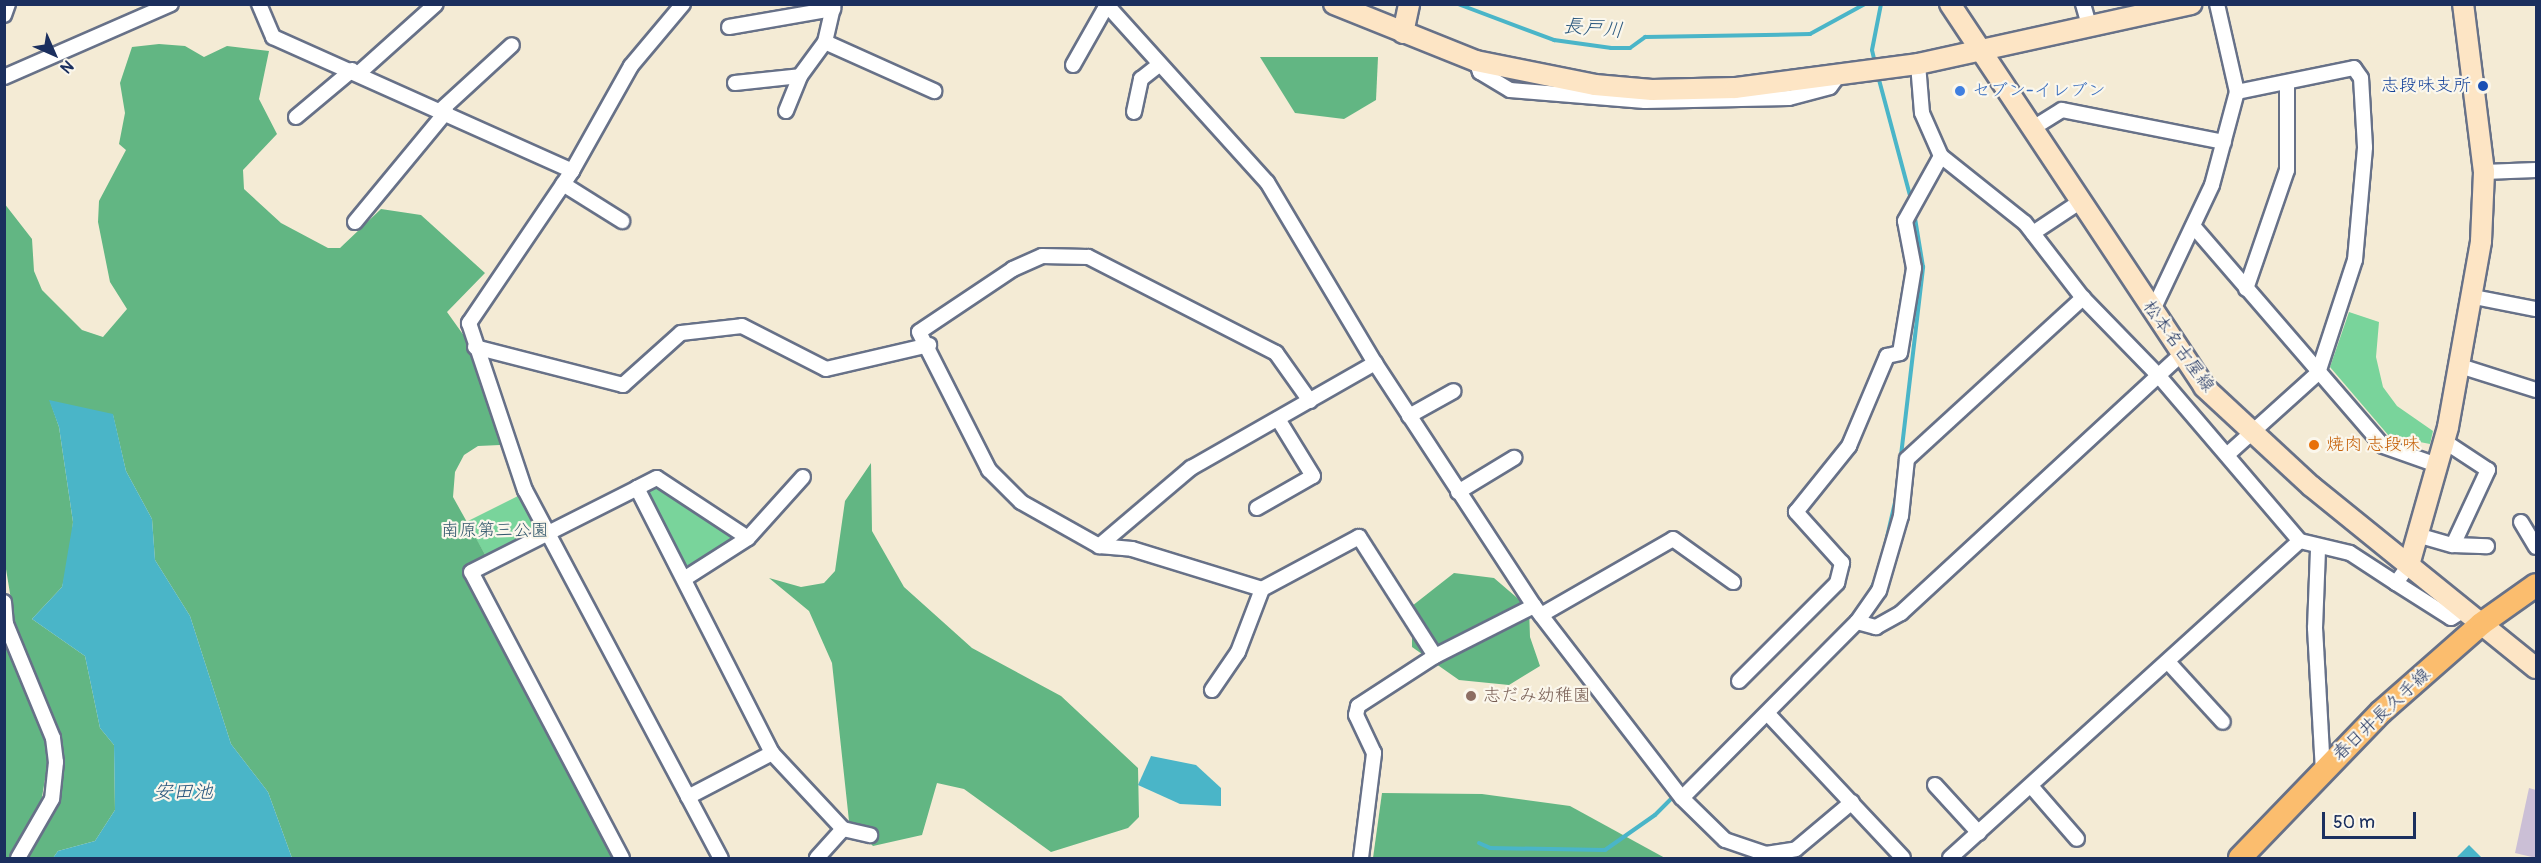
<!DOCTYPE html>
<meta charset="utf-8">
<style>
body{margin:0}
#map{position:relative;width:2541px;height:863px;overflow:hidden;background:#f4ebd5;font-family:Pangolin,"Klee One",sans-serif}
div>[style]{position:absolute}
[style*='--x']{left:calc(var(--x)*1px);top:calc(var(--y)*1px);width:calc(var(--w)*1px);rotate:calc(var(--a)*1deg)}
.industrial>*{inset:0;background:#cbbfd6}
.green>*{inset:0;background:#79d49b}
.forest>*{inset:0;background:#62b683}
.water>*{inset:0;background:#4ab5c8}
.stream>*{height:4px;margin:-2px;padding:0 2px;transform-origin:2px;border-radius:2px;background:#4ab5c8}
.roads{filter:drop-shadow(2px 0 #677188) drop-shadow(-2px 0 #677188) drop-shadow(0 2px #677188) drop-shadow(0 -2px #677188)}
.street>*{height:14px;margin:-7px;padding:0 7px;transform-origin:7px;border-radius:7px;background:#fff}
.secondary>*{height:20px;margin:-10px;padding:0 10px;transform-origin:10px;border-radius:10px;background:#fde5c5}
.primary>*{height:22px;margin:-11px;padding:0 11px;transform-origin:11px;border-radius:11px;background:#fbbd6e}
.dots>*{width:16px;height:16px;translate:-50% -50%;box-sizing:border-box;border:3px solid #fbf7ec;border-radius:50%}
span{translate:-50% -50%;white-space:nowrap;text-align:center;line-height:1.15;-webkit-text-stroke:4.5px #fbf7ec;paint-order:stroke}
.transit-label{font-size:18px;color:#164399}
.right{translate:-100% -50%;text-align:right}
.shop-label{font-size:18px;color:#366cbe}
.left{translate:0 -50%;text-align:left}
.street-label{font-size:18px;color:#1b2f5e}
.food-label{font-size:18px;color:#c56008}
.park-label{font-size:18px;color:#32586d}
.education-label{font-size:18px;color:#785e54}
.water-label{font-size:20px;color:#29577e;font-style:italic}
.frame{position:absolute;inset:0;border:6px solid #1b2f5e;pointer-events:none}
.north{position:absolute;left:24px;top:24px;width:60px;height:60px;-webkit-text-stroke:4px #fbf7ec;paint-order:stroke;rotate:135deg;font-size:16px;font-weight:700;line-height:24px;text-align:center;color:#1b2f5e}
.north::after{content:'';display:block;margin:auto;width:21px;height:27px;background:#1b2f5e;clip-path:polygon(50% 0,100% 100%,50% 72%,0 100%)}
.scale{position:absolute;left:2322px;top:812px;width:94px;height:27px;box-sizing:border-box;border:3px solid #1b2f5e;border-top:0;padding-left:8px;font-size:18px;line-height:21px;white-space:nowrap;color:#1b2f5e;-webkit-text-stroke:4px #fbf7ec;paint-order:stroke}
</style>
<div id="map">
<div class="industrial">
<div style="clip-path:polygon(2529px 788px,2536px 790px,2536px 858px,2515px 853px)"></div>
</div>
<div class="green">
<div style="clip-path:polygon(2349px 312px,2379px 322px,2376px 357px,2383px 387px,2397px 406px,2433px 431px,2430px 444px,2389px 436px,2330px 367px)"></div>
<div style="clip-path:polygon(653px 486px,740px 536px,739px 540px,691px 566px,683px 564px,645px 494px)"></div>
<div style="clip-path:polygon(518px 496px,536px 526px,534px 533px,487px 558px,466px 522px)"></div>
</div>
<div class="forest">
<div style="clip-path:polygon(159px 44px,185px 46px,204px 57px,227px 46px,269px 51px,259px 99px,277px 134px,243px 170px,244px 189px,281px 223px,328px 248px,340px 248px,381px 209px,421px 215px,485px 273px,447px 312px,487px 368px,508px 427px,500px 445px,478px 446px,464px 455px,455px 472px,453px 497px,487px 558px,462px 571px,615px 858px,292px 858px,268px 792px,231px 744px,190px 616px,155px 560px,152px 519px,126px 471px,113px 415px,50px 401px,59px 427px,73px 522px,70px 556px,62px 587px,32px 619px,85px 656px,100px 728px,114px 745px,115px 810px,95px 841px,58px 851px,53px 858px,27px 858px,63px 774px,17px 636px,5px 563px,4px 203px,32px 239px,34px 271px,42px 290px,82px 330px,103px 337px,127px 309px,110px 282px,98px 222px,99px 201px,126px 150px,119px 144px,125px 113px,120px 83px,132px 47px)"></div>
<div style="clip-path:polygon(1260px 57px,1378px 57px,1376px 100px,1344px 119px,1295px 113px)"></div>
<div style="clip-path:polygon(871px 463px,872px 531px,904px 587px,972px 648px,1061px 696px,1138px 768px,1139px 817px,1128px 828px,1051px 852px,964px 789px,937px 783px,922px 835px,873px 846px,849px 821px,832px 663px,809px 611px,769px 578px,801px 587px,824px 583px,835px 571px,845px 501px)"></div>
<div style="clip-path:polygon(1454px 573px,1494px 578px,1529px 608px,1530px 637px,1540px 666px,1509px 685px,1459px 680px,1412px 647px,1412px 606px)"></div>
<div style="clip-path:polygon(4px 634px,50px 750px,40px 809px,14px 858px,4px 858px)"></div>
<div style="clip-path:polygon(1382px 793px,1482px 794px,1570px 806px,1665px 858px,1373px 858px)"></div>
</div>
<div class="water">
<div style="clip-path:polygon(49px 400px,113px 414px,126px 471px,152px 519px,155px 560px,190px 616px,231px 744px,268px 792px,292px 858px,53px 858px,58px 851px,95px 841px,115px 810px,114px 745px,100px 728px,85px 656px,32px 619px,62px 587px,73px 522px,59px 427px)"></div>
<div style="clip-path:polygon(1151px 756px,1196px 765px,1221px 788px,1221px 806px,1180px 804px,1138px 785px)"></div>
<div style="clip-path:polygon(2469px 845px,2482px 858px,2456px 858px)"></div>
</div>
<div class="stream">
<div style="--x:1458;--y:4;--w:103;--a:20.6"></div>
<div style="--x:1554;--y:40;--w:58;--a:8"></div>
<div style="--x:1611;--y:48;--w:19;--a:0"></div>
<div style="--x:1630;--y:48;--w:19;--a:-36"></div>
<div style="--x:1645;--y:37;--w:165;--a:-1"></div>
<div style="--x:1810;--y:34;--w:63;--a:-28.6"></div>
<div style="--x:1875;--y:63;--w:13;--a:-103"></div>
<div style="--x:1872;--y:50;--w:47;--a:-78.9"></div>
<div style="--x:1878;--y:76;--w:127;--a:75"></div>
<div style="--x:1885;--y:546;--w:49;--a:-77.1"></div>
<div style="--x:1896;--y:498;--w:233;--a:-83.3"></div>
<div style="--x:1923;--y:267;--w:56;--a:-99.3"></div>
<div style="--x:1867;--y:597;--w:25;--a:-64"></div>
<div style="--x:1479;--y:843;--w:12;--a:24"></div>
<div style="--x:1490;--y:848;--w:115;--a:1"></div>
<div style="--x:1605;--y:850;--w:61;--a:-35"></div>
<div style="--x:1655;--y:815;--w:285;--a:-45.1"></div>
</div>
<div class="roads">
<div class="street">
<div style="--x:259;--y:4;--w:36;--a:67"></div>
<div style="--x:273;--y:37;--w:328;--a:24.1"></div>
<div style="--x:683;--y:4;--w:81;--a:130"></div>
<div style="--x:631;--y:66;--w:120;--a:119.3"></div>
<div style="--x:572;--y:171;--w:184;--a:124.1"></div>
<div style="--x:469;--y:323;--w:176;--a:71.5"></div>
<div style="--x:525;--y:490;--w:417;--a:62"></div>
<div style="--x:1106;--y:4;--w:240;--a:47.9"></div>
<div style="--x:1267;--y:182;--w:211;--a:59.2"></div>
<div style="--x:1375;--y:363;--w:290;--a:56.8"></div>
<div style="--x:1534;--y:606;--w:242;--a:52.4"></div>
<div style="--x:1682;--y:798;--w:248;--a:-45.2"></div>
<div style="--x:1857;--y:622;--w:38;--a:-55"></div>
<div style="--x:1879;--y:591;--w:78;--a:-73.7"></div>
<div style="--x:1901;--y:516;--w:57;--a:-84"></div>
<div style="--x:1907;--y:459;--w:239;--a:-42.5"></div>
<div style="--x:2083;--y:4;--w:25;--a:74"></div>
<div style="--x:4;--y:15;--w:12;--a:-70"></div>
<div style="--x:729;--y:27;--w:106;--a:-9.8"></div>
<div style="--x:825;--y:42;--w:120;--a:24.2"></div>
<div style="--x:1476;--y:61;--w:12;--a:70"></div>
<div style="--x:1480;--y:72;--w:35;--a:31"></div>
<div style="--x:1510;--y:90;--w:135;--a:4.7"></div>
<div style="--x:1645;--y:101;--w:144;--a:-1.2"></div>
<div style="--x:1789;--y:98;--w:42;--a:-15"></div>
<div style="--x:1830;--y:87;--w:17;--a:-54"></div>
<div style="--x:1918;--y:64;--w:49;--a:85.3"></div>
<div style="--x:1922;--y:113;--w:47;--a:66.2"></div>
<div style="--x:1941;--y:156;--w:107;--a:38.6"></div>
<div style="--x:2025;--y:223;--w:95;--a:52.3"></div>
<div style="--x:2083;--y:298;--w:107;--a:45.8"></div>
<div style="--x:2158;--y:375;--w:218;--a:49.5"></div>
<div style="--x:2300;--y:541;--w:51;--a:13.5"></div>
<div style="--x:2350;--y:553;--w:55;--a:33.1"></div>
<div style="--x:2396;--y:583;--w:22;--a:-54"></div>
<div style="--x:1073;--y:65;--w:69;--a:-60.5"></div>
<div style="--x:359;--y:73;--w:103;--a:-41.9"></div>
<div style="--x:4;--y:77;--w:182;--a:-23.6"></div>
<div style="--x:735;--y:83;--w:65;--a:-6.1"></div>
<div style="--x:441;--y:110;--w:96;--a:-42.5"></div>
<div style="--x:786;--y:111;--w:38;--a:-68"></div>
<div style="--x:800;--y:76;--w:42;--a:-53.7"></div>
<div style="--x:825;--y:42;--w:39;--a:-77"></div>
<div style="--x:1134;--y:112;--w:34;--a:-78"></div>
<div style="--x:1141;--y:79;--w:23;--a:-38"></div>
<div style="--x:296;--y:117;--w:73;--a:-40"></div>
<div style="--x:2033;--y:128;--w:34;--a:-32"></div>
<div style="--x:2062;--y:110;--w:165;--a:11.2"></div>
<div style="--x:2484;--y:172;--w:52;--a:-2.2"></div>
<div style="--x:563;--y:184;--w:70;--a:32.1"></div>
<div style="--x:355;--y:222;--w:143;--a:-50.4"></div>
<div style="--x:2194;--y:227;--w:289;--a:49.2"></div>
<div style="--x:2383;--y:446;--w:57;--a:19.4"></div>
<div style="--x:2033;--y:233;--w:58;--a:-33.7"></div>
<div style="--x:2246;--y:289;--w:126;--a:-71"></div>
<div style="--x:2287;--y:170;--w:87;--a:-90"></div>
<div style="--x:2474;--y:297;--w:63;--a:11"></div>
<div style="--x:2152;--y:312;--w:140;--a:-64.7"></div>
<div style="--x:2212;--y:185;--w:96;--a:-75"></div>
<div style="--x:2237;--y:92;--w:90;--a:-102.8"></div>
<div style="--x:475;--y:347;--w:153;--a:14.4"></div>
<div style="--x:623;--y:385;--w:78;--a:-41.9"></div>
<div style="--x:681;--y:333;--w:61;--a:-6.5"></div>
<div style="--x:742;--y:326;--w:94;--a:27.1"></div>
<div style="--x:826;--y:369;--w:106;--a:-13.1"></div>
<div style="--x:2460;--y:366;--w:80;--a:17.5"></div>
<div style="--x:1310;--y:401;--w:59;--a:-125.3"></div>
<div style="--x:1276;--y:353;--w:211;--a:-152.9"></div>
<div style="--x:1088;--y:257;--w:46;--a:-178.8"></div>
<div style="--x:1042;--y:256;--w:32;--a:156"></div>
<div style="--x:1013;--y:269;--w:113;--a:146.2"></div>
<div style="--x:919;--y:332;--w:155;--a:63.1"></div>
<div style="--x:989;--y:470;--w:45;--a:45"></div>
<div style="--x:1021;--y:502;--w:90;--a:29.4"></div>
<div style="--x:1099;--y:546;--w:33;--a:5"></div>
<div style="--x:1132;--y:549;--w:136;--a:17.1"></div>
<div style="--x:1262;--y:589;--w:110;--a:-28.2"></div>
<div style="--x:1359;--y:537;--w:141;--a:57.4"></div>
<div style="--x:1409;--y:416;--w:51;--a:-29.1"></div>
<div style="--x:2228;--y:454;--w:121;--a:-42"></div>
<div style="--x:2318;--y:373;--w:119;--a:-71.9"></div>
<div style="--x:2355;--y:260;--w:113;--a:-84.9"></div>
<div style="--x:2365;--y:147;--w:69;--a:-93.3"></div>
<div style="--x:2361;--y:78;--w:12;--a:-125"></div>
<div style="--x:2354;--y:68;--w:119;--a:168.4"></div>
<div style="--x:637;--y:488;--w:22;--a:-27"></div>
<div style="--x:657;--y:478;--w:109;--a:33.4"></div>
<div style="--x:1458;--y:492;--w:66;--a:-31.3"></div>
<div style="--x:1257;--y:508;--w:64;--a:-29.7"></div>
<div style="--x:1313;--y:476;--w:67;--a:-121.6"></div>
<div style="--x:2521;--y:522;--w:29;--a:59"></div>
<div style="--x:2417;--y:535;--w:37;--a:16"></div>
<div style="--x:2453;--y:545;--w:83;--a:-65"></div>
<div style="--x:2488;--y:470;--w:53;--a:-146.6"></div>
<div style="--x:2453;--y:545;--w:34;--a:2"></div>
<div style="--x:1099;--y:546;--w:121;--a:-40.3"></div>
<div style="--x:1191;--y:468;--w:212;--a:-29.7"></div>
<div style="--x:2318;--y:550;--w:78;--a:92.2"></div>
<div style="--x:2315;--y:628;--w:141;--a:86.8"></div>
<div style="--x:684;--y:579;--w:76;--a:-32.6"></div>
<div style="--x:748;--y:538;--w:82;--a:-48"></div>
<div style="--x:2396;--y:583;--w:65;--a:32.5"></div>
<div style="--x:2451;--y:618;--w:15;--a:-32"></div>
<div style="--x:4;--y:602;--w:22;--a:85"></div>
<div style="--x:6;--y:624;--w:123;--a:67.6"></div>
<div style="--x:53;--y:738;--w:24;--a:83"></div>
<div style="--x:56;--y:762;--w:37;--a:96"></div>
<div style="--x:52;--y:799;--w:68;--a:120"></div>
<div style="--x:1541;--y:615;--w:152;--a:-29.9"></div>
<div style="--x:1673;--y:539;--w:74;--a:35.6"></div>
<div style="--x:1857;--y:622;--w:20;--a:15"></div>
<div style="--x:1876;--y:627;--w:29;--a:-29"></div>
<div style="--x:1901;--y:613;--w:381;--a:-42.7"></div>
<div style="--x:2168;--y:662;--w:81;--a:47.5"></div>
<div style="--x:1739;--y:681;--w:139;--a:-45"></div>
<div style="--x:1837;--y:583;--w:21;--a:-76"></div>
<div style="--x:1842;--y:563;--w:69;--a:-132"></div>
<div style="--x:1796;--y:512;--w:85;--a:-51.2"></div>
<div style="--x:1849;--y:446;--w:98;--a:-67.1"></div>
<div style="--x:1887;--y:356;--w:13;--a:-13"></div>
<div style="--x:1900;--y:353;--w:86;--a:-80.6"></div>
<div style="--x:1914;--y:268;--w:48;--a:-100.8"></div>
<div style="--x:1905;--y:221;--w:74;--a:-61"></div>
<div style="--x:1212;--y:690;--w:46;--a:-55.6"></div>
<div style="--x:1238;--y:652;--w:67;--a:-69.1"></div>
<div style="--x:1768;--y:714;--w:197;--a:46.8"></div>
<div style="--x:1935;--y:785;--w:65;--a:47.5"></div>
<div style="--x:2031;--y:786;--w:70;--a:49"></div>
<div style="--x:688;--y:797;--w:95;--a:-27.6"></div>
<div style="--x:1682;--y:798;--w:60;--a:44.3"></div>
<div style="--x:1725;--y:840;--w:43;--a:18.9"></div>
<div style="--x:1766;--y:854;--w:30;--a:-9"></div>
<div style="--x:1796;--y:849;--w:73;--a:-40"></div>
<div style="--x:843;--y:829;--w:28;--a:13"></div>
<div style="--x:622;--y:858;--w:323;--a:-117.8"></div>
<div style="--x:471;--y:572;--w:186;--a:-26.8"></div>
<div style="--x:637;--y:488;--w:297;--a:63"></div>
<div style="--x:772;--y:753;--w:104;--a:46.9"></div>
<div style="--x:843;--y:829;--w:39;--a:132"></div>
<div style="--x:1361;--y:858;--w:106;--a:-82.9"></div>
<div style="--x:1374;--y:753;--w:42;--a:-115.3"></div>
<div style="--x:1356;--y:715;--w:9;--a:-77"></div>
<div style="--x:1358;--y:706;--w:92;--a:-33"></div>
<div style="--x:1435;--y:656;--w:111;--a:-26.8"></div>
<div style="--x:1950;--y:858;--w:472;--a:-42.2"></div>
</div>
<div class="secondary">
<div style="--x:1334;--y:4;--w:153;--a:21.9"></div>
<div style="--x:1476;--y:61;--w:121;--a:11.4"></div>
<div style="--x:1595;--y:85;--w:57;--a:5"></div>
<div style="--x:1652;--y:90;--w:83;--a:-1.4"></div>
<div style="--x:1735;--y:88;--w:185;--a:-7.5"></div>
<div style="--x:1918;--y:64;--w:280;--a:-12.4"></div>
<div style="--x:1950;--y:4;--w:460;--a:56.4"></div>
<div style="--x:2204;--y:387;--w:146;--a:42.8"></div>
<div style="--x:2311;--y:486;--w:289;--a:39"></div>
<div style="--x:1403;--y:33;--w:30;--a:-78"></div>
<div style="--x:2409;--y:565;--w:143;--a:-74.2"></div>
<div style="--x:2448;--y:427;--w:189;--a:-79.9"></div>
<div style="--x:2481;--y:241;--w:69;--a:-87.5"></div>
<div style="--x:2484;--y:172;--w:169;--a:-97.1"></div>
</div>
<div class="primary">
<div style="--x:2240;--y:858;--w:203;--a:-46"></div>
<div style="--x:2381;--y:712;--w:133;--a:-41.3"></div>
<div style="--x:2481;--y:624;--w:67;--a:-35.3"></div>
</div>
</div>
<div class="dots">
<div style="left:2483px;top:86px;background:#1a4fb4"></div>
<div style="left:1960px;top:91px;background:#3f7fe0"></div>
<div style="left:2314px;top:445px;background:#e8710a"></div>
<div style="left:1471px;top:696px;background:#8d6e63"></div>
</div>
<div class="transit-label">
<span class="right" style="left:2471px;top:86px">志段味支所</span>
</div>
<div class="shop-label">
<span class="left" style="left:1972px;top:91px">セブン-イレブン</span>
</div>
<div class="street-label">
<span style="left:2178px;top:347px;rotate:54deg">松本名古屋線</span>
<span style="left:2382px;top:715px;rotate:-43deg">春日井長久手線</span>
</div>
<div class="food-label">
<span class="left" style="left:2326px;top:445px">焼肉 志段味</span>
</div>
<div class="park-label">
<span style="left:495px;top:531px">南原第三公園</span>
</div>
<div class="education-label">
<span class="left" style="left:1483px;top:696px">志だみ幼稚園</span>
</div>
<div class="water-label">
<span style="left:1593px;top:28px;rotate:5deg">長戸川</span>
<span style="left:183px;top:791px">安田池</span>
</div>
<div class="frame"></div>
<div class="north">N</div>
<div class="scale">50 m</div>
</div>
